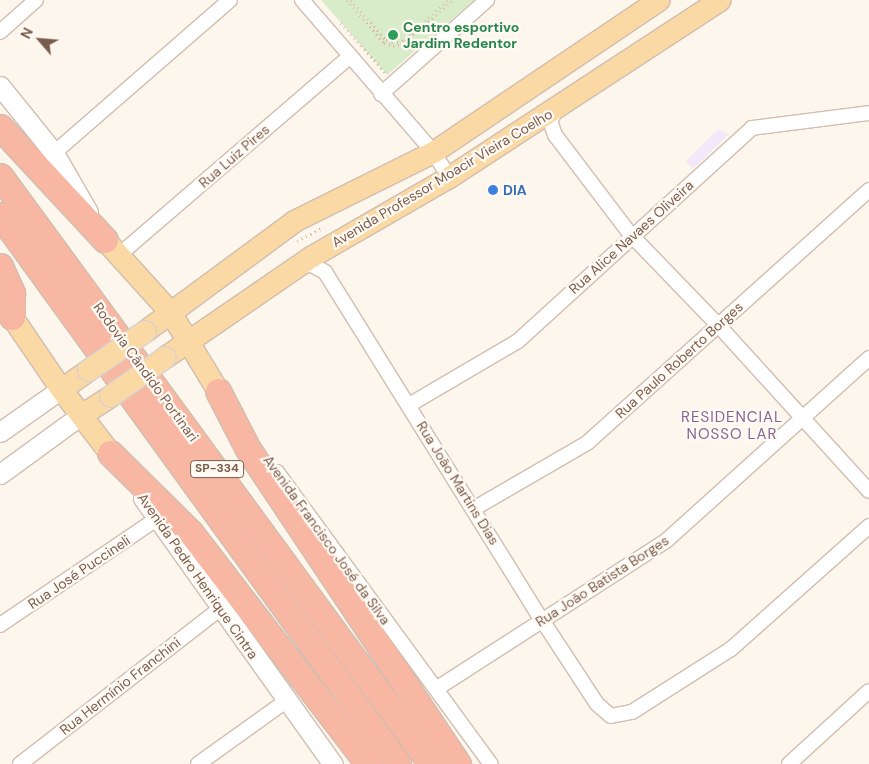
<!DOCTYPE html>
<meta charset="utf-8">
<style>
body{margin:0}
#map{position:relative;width:869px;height:764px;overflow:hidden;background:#fdf6ec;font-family:"DM Sans",sans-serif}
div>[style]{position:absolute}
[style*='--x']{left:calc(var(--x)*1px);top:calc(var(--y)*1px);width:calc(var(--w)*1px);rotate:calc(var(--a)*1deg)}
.education>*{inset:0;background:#f3e8fa}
.green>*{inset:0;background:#d8ecc9}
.path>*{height:2.5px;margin-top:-1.25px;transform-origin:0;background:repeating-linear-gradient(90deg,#d9b8a5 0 1px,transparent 0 5px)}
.roads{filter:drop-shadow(1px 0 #d1beb0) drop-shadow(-1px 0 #d1beb0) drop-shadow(0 1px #d1beb0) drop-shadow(0 -1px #d1beb0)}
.street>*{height:14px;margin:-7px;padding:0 7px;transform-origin:7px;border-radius:7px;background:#fff}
.secondary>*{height:19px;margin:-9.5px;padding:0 9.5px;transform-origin:9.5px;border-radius:9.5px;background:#fff}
.primary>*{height:21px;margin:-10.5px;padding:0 10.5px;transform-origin:10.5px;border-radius:10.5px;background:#fbd9a5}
.highway>*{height:25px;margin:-12.5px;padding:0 12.5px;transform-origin:12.5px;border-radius:12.5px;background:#f7b7a3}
.bridges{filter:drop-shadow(1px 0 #dad1cd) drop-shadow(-1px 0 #dad1cd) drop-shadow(0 1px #dad1cd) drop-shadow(0 -1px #dad1cd)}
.primary-bridge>*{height:21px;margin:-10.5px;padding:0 10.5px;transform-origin:10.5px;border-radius:10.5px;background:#fbd9a5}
.dots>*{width:14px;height:14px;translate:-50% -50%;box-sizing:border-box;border:2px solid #fffaf3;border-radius:50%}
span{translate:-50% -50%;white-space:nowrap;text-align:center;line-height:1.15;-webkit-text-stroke:4.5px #fffaf3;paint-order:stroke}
.shield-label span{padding:1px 4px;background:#fffaf3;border:1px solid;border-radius:4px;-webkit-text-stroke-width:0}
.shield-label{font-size:12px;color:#7a5c4d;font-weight:700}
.leisure-label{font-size:14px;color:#27864d;font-weight:700}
.left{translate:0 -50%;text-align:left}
.street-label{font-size:14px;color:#7a5c4d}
.shop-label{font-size:14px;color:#366cbe;font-weight:700}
.neighbourhood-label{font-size:15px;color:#846695;letter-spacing:1px}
.north{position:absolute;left:15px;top:15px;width:50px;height:50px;-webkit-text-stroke:4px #fffaf3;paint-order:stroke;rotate:297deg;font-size:14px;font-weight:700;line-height:20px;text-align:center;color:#7a5c4d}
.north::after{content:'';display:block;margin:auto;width:18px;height:22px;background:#7a5c4d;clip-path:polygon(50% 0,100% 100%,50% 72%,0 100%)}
</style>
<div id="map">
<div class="education">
<div style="clip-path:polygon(718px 129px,729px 134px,693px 169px,686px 161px)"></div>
</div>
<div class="green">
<div style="clip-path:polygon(321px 0,474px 0,387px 75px)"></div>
</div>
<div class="path">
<div style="--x:347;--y:0;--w:57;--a:49.3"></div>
<div style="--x:384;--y:43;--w:9;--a:18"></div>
<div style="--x:393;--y:46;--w:8;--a:-14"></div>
<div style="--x:401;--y:44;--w:68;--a:-40.2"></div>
<div style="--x:351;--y:0;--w:53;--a:48.8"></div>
<div style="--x:386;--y:40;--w:6;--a:18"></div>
<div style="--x:392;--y:42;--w:10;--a:-6"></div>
<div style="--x:402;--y:41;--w:62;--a:-41.7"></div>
<div style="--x:341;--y:23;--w:67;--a:48"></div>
<div style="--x:297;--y:241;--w:30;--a:-28"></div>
</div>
<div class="roads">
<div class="street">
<div style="--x:302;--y:0;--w:201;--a:49.2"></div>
<div style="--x:433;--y:152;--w:30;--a:57"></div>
<div style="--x:0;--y:32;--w:48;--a:-41.6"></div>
<div style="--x:381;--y:94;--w:142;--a:-41.6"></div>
<div style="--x:557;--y:109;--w:14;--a:120"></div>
<div style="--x:550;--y:121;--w:15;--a:70"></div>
<div style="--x:555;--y:135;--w:126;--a:52.8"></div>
<div style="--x:631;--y:235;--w:125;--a:46"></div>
<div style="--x:718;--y:325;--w:224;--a:47.7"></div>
<div style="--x:54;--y:153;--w:233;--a:-41"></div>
<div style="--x:119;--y:255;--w:305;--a:-40.7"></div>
<div style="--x:298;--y:266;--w:14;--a:-4"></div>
<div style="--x:312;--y:265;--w:15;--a:28"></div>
<div style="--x:325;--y:272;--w:410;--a:58.1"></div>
<div style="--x:542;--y:620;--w:100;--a:56.8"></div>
<div style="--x:597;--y:704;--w:18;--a:41"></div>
<div style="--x:611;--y:716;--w:21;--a:-11"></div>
<div style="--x:632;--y:712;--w:117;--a:-32.5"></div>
<div style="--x:731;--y:649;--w:185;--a:-41.7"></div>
<div style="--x:409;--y:405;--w:126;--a:-30.4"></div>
<div style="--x:518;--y:341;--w:316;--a:-42.3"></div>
<div style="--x:752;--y:128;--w:118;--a:-7.3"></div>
<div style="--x:277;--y:472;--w:362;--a:53.8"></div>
<div style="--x:475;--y:508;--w:129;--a:-30.1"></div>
<div style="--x:587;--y:443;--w:379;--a:-41.9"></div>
<div style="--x:0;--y:625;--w:191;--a:-34.1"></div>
<div style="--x:436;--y:689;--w:275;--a:-32.8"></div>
<div style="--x:667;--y:540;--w:272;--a:-42"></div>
<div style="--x:20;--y:764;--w:254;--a:-37.8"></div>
<div style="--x:198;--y:764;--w:108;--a:-35.6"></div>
<div style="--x:789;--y:764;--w:108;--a:-42.4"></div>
</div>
<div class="secondary">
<div style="--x:0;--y:86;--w:86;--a:51.1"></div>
<div style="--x:54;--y:153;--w:68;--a:60"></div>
<div style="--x:0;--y:432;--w:75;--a:-35.2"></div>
<div style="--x:0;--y:474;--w:100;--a:-36.1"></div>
<div style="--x:143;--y:498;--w:327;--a:54.5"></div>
</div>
<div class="primary">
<div style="--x:105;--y:240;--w:97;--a:47.9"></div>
<div style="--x:170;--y:312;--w:92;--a:58.7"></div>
<div style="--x:12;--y:317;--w:87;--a:55.8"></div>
<div style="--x:61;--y:389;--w:81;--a:52.6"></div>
<div style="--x:145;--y:331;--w:185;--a:-36.4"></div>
<div style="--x:294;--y:221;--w:155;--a:-26.4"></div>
<div style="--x:433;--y:152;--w:272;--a:-34"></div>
<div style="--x:165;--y:357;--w:178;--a:-34.5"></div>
<div style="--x:312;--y:256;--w:158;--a:-30"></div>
<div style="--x:449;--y:177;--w:323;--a:-33.2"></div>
<div style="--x:61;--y:389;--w:33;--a:-35"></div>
<div style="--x:81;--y:415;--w:35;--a:-33"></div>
</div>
<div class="highway">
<div style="--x:0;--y:127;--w:154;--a:47.1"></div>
<div style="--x:0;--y:176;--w:729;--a:53.76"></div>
<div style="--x:0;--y:215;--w:678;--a:54.06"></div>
<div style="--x:0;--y:266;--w:30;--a:66"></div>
<div style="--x:12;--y:293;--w:24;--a:90"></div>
<div style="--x:218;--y:391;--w:65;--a:62.7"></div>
<div style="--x:248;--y:449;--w:379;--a:56.3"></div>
<div style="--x:110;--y:453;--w:114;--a:44.6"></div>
<div style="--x:191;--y:533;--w:291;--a:52.5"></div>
</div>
</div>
<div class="bridges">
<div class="primary-bridge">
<div style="--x:88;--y:370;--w:69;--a:-34.4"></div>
<div style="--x:110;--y:396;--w:67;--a:-35.3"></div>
</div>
</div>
<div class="dots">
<div style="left:393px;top:35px;background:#2e9e5b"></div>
<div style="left:493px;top:190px;background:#3f7fe0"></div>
</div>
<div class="shield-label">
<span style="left:217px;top:469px">SP-334</span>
</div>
<div class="leisure-label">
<span class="left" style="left:403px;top:35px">Centro esportivo<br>Jardim Redentor</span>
</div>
<div class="street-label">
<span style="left:234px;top:156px;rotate:-41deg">Rua Luiz Pires</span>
<span style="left:442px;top:178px;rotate:-31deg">Avenida Professor Moacir Vieira Coelho</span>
<span style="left:631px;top:237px;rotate:-42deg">Rua Alice Navaes Oliveira</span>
<span style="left:679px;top:360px;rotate:-42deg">Rua Paulo Roberto Borges</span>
<span style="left:146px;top:372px;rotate:54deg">Rodovia Cândido Portinari</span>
<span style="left:458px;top:483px;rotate:58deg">Rua João Martins Dias</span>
<span style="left:327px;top:540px;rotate:54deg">Avenida Francisco José da Silva</span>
<span style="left:79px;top:572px;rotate:-34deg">Rua José Puccineli</span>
<span style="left:198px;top:576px;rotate:55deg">Avenida Pedro Henrique Cintra</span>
<span style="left:602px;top:581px;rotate:-33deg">Rua João Batista Borges</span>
<span style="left:120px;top:686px;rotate:-38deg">Rua Hermínio Franchini</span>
</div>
<div class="shop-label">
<span class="left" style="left:503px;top:190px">DIA</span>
</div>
<div class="neighbourhood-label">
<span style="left:732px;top:426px">RESIDENCIAL<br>NOSSO LAR</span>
</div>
<div class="north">N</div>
</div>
